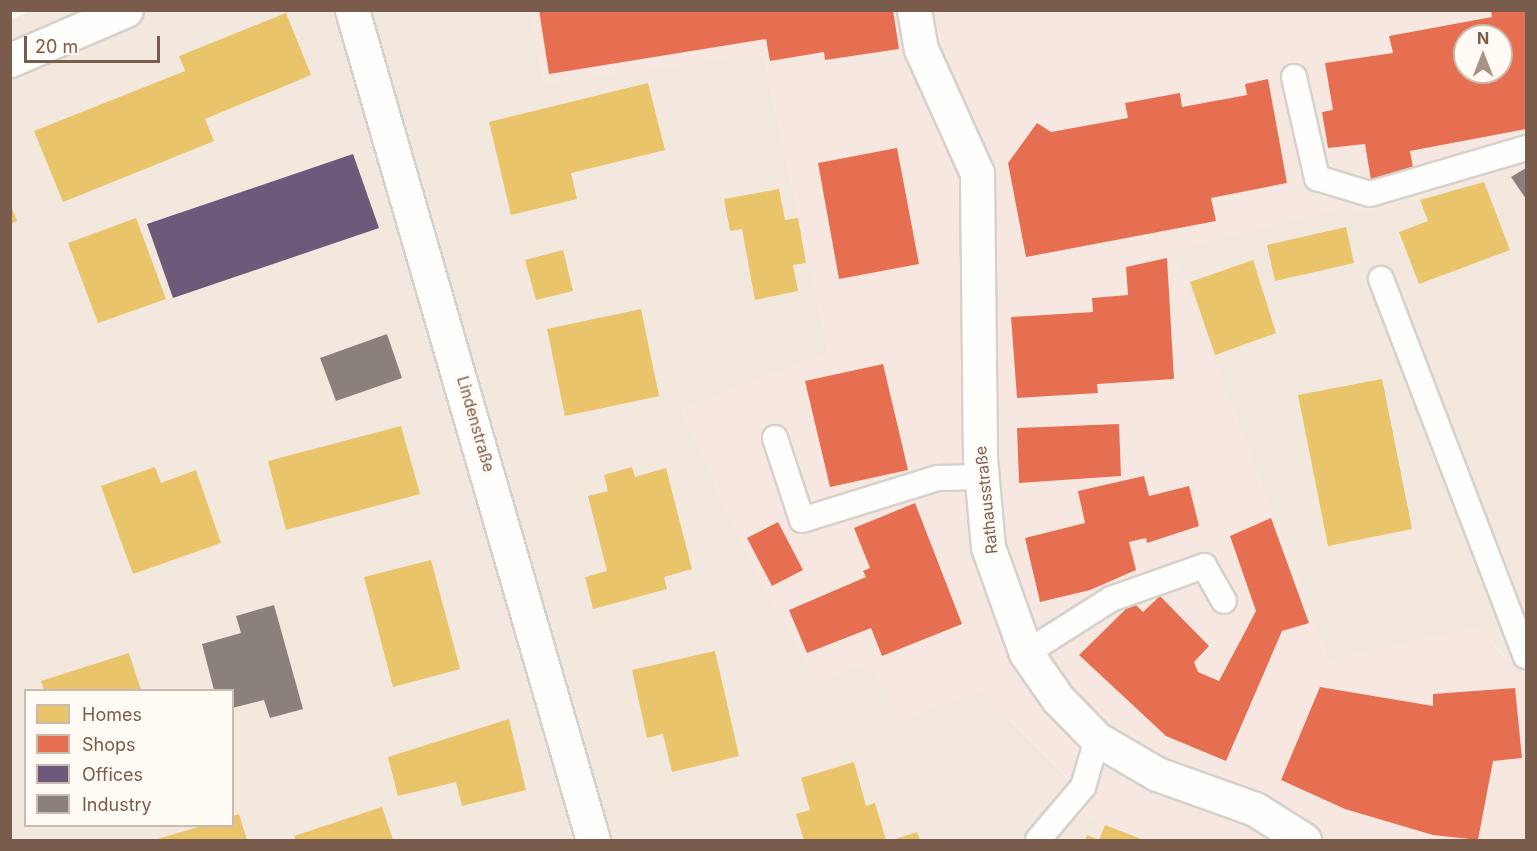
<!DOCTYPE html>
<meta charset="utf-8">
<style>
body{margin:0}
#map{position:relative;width:1537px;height:851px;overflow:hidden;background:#f9f5f0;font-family:Inter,sans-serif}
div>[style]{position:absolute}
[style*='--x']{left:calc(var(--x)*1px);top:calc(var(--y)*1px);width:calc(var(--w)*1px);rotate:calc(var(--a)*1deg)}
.residential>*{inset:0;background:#f2e8de}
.commercial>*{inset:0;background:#f6e8e1}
.homes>*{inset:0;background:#e9c46a}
.shops>*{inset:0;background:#e76f51}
.offices>*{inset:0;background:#6d597a}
.industry>*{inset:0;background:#8a817c}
.roads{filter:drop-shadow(2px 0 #d7d1cb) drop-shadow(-2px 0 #d7d1cb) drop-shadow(0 2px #d7d1cb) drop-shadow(0 -2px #d7d1cb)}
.service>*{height:24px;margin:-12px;padding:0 12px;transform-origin:12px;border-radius:12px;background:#fefefd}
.minor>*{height:33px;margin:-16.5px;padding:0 16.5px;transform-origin:16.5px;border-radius:16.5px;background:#fefefd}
.tertiary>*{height:33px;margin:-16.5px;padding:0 16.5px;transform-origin:16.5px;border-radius:16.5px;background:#fefefd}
span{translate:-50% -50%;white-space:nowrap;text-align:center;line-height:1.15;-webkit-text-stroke:6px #fffaf3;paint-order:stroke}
.street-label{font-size:16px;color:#7a5c4d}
.frame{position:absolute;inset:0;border:12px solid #7a5c4d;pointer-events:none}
.legend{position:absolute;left:24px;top:689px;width:210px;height:138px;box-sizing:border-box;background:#fffaf3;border:2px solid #cabbb1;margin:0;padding:8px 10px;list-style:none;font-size:18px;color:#7a5c4d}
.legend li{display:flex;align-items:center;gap:12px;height:30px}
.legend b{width:30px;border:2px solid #cabbb1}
.north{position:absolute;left:1453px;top:24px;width:60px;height:60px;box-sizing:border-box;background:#fffaf3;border:2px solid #cabbb1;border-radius:50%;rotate:0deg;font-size:16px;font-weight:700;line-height:24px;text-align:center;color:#7a5c4d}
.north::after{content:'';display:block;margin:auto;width:21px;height:27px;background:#a69286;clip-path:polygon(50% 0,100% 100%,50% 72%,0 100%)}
.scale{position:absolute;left:24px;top:36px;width:136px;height:27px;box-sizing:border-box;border:3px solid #7a5c4d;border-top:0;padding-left:8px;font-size:18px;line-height:21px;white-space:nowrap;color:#7a5c4d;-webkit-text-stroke:4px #fffaf3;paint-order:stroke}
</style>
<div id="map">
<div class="residential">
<div style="clip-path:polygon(evenodd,33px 10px,531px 11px,544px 83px,763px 52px,829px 353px,681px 410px,758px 576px,819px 681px,868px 662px,904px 719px,980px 690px,1069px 780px,1086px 817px,1146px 840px,11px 840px,10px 20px,33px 10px,26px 690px,232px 690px,232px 826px,26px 826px,26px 690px)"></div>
<div style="clip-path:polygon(1526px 166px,1526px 665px,1506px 657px,1480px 628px,1328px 661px,1172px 249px,1341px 208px,1369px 211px)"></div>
</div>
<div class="commercial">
<div style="clip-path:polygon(evenodd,531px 11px,1526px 11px,1526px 166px,1369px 212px,1341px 208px,1172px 249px,1328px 661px,1480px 628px,1505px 657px,1526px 665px,1526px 840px,1146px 840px,1086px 817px,1058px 796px,1054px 791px,1069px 779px,980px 690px,904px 720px,868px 662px,819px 681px,758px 576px,681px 410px,829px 353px,763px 52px,544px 83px,531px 11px,1465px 36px,1501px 36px,1501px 72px,1465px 72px,1465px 36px)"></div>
</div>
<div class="homes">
<div style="clip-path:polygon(286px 13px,311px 75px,205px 119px,214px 141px,63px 202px,34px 131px,185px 71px,179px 56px)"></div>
<div style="clip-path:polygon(648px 83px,665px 150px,571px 173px,577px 199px,511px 215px,489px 122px)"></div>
<div style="clip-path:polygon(1484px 182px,1510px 250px,1419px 284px,1399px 232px,1428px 221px,1420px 200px)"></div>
<div style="clip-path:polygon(779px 189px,785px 220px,798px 218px,806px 263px,793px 265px,798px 291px,755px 300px,742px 229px,730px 231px,724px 199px)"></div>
<div style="clip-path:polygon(10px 204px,17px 221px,10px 224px)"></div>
<div style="clip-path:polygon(136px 218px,166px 299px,98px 323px,68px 243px)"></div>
<div style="clip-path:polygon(1346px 227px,1354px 263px,1275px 281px,1267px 245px)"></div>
<div style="clip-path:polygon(563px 250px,573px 291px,536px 300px,525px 260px)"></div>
<div style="clip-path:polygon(1253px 260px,1276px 333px,1215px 355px,1190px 282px)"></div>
<div style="clip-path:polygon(641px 309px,659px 396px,565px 416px,547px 329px)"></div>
<div style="clip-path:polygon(1382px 379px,1412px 529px,1328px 546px,1298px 395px)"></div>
<div style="clip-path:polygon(401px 426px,420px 494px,286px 530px,268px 461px)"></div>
<div style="clip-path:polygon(155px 467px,161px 483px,196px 470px,221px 543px,133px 574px,101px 486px)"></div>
<div style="clip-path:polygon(632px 467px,635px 477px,666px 468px,692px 569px,664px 577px,667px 589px,593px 609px,585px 577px,607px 571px,588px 496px,608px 491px,604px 475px)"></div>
<div style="clip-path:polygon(431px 560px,460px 669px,393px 687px,364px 577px)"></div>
<div style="clip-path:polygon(715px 651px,739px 756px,672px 772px,663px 734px,647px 738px,632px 670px)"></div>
<div style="clip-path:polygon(129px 653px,141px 690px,44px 690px,41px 681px)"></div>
<div style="clip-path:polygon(509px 719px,526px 790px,462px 806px,456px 782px,398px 796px,388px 757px)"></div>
<div style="clip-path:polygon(854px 762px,866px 806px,875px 803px,886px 840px,804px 840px,796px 814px,810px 810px,801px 778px)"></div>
<div style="clip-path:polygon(382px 807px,393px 840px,296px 840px,294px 836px)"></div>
<div style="clip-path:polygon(239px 814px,247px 840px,154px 840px,202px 826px,232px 826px,232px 816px)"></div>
<div style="clip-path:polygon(1105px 825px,1144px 840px,1085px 840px,1087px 835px,1099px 840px)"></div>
<div style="clip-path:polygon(917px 832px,920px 840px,892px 840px)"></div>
</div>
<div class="shops">
<div style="clip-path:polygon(539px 10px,893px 10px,899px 49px,825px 60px,824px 52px,770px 61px,766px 39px,549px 74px)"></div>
<div style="clip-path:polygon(evenodd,1491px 10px,1526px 10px,1526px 129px,1410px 151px,1414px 173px,1371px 180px,1365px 144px,1328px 148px,1322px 112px,1333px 110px,1325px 63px,1393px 53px,1389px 36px,1492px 17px,1491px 10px,1465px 36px,1501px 36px,1501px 72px,1465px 72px,1465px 36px)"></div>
<div style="clip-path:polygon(1268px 79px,1287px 183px,1211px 198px,1216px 221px,1026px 257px,1008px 163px,1037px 123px,1051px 132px,1128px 118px,1125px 103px,1180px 93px,1182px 107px,1247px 95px,1245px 84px)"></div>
<div style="clip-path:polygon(897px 148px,919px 264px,839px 279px,818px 163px)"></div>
<div style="clip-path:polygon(1167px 258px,1174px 379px,1097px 384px,1098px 393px,1017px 398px,1011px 317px,1093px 312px,1092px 298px,1128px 295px,1126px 267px)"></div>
<div style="clip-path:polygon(883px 364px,908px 470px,830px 487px,805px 381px)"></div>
<div style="clip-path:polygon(1119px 424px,1121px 476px,1019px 483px,1017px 428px)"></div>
<div style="clip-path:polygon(1144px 476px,1149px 496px,1189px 486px,1199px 526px,1147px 543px,1146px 538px,1129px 542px,1136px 570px,1090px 590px,1040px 602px,1025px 538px,1085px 523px,1078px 491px)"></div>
<div style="clip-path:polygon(915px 503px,962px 624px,882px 656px,871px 628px,807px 653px,789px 610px,866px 577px,863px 571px,870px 568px,854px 528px)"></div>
<div style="clip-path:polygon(1271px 518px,1309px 623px,1282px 631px,1226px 761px,1166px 736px,1079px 655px,1133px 602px,1143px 612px,1160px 596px,1209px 646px,1194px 662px,1198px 672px,1219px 681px,1256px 611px,1230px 536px)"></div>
<div style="clip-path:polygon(778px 522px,803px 570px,772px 586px,747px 538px)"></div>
<div style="clip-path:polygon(1320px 687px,1433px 706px,1433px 694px,1515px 688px,1522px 758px,1493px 761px,1478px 840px,1433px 835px,1345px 809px,1281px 780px)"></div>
</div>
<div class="offices">
<div style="clip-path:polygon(353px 154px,379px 228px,173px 298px,147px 224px)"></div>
</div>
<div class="industry">
<div style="clip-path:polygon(1526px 168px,1526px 199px,1511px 177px)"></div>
<div style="clip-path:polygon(387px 334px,402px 378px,336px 401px,320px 358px)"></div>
<div style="clip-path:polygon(274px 605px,303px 709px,270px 718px,264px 700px,232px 708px,232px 690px,214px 690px,202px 644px,241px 633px,236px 616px)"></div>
</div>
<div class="roads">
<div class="service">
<div style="--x:1294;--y:77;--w:104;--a:77.2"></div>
<div style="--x:1317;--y:178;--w:55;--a:16.8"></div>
<div style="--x:1370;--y:194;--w:163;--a:-16.4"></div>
<div style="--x:1381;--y:279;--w:404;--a:69"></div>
<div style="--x:775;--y:438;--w:86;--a:71.8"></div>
<div style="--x:802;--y:520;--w:142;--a:-17.2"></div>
<div style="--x:938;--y:478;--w:44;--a:-1.3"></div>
<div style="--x:1026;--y:653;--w:101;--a:-32.4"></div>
<div style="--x:1111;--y:599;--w:99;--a:-19.5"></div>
<div style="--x:1204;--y:566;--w:40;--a:60.3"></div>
<div style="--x:1038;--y:840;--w:70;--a:-49.7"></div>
<div style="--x:1083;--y:787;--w:50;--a:-73.7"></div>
</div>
<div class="minor">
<div style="--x:914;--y:10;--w:40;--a:80"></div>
<div style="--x:921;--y:49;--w:136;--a:65.7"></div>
<div style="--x:977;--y:173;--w:285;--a:89.4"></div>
<div style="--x:980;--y:458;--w:89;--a:84.9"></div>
<div style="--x:988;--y:547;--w:113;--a:70.3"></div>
<div style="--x:1026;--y:653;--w:56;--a:55.2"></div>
<div style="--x:1058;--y:699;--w:56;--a:45.7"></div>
<div style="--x:1097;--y:739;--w:69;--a:30.3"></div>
<div style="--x:1157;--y:774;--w:104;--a:19.7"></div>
<div style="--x:1255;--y:809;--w:58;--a:32.3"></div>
<div style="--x:10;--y:60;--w:126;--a:-23.3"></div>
</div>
<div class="tertiary">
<div style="--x:352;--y:10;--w:864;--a:73.81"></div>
</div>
</div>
<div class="street-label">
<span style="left:476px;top:424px;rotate:74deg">Lindenstraße</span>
<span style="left:986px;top:500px;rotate:-96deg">Rathausstraße</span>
</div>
<div class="frame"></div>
<ul class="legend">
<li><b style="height:16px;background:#e9c46a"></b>Homes</li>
<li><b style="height:16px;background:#e76f51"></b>Shops</li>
<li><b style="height:16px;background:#6d597a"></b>Offices</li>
<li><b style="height:16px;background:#8a817c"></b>Industry</li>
</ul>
<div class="north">N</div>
<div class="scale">20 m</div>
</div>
